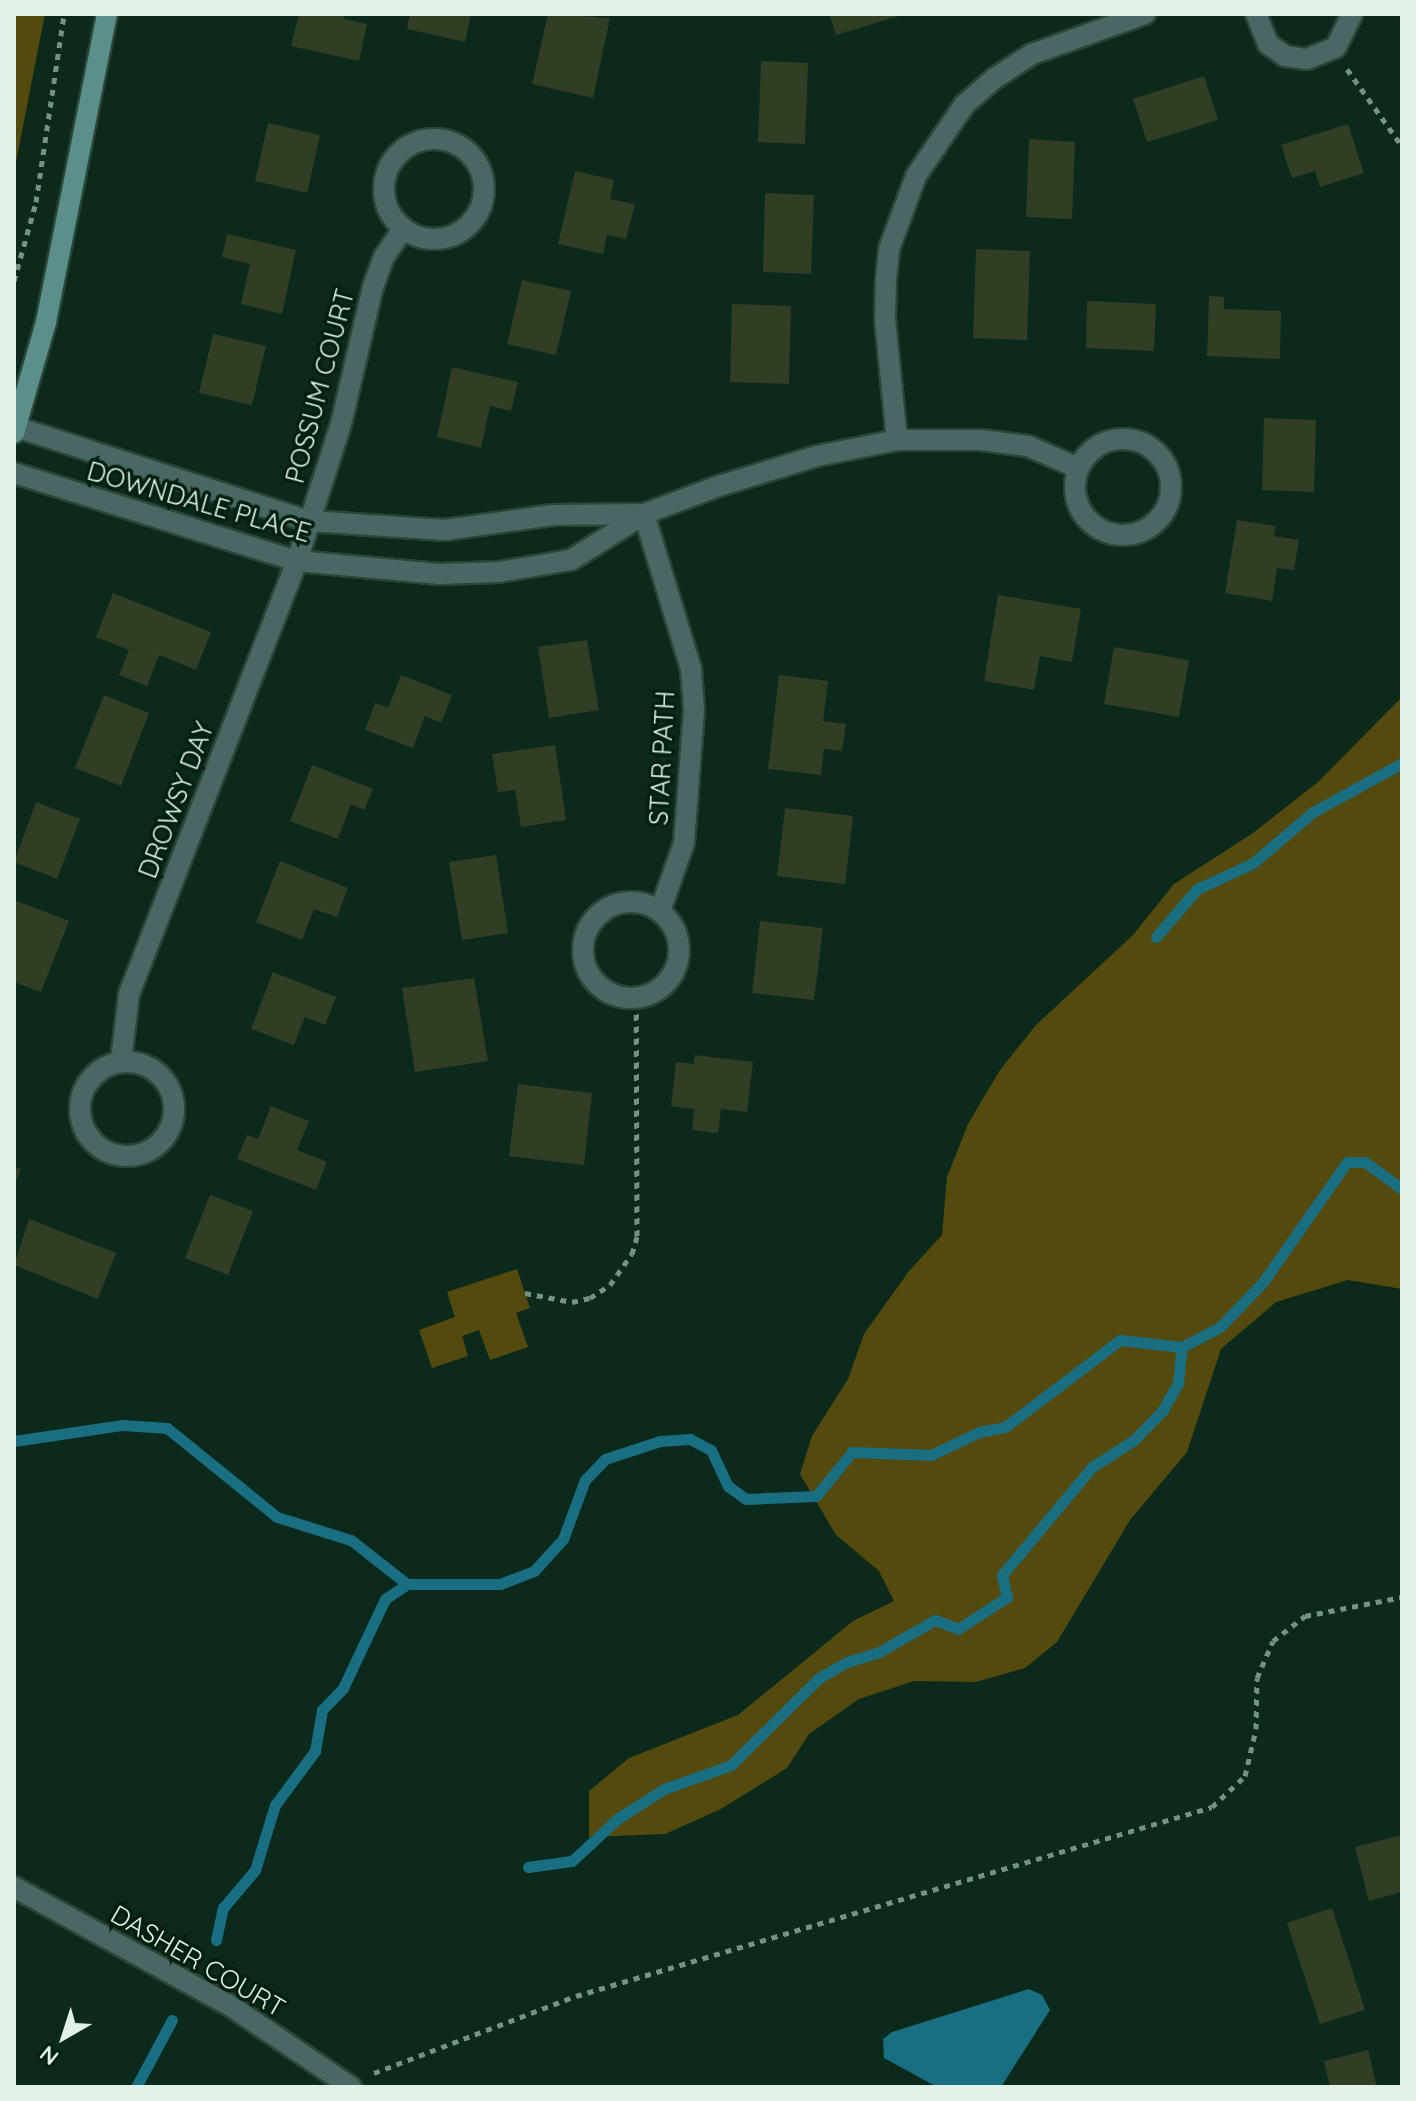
<!DOCTYPE html>
<style>
body{margin:0}
#map{position:relative;width:1416px;height:2101px;overflow:hidden;background:#0b2a1b;font-family:Quicksand,sans-serif}
div>[style]{position:absolute}
[style*='--x']{left:calc(var(--x)*1px);top:calc(var(--y)*1px);width:calc(var(--w)*1px);rotate:calc(var(--a)*1deg)}
.green>*{inset:0;background:#544a0d}
.water>*{inset:0;background:#1a6e82}
.stream>*{height:11px;margin:-5.5px;padding:0 5.5px;transform-origin:5.5px;border-radius:5.5px;background:#1a6e82}
.building>*{inset:0;background:#313e24}
.path>*{height:5px;margin-top:-2.5px;transform-origin:0;background:repeating-linear-gradient(90deg,#799184 0 6px,transparent 0 12px)}
.roads{filter:drop-shadow(2px 0 #294638) drop-shadow(-2px 0 #294638) drop-shadow(0 2px #294638) drop-shadow(0 -2px #294638)}
.street>*{height:20px;margin:-10px;padding:0 10px;transform-origin:10px;border-radius:10px;background:#496865}
.street>.ring{margin:-10px;padding:0;box-sizing:content-box;background:none;border:20px solid #496865;border-radius:50%}
.secondary>*{height:20px;margin:-10px;padding:0 10px;transform-origin:10px;border-radius:10px;background:#5c8f8b}
span{translate:-50% -50%;white-space:nowrap;text-align:center;line-height:1.15;-webkit-text-stroke:7px #022011;paint-order:stroke}
.street-label{font-size:26px;color:#e1f2e8}
.frame{position:absolute;inset:0;border:16px solid #e1f2e8;pointer-events:none}
.north{position:absolute;left:24px;top:1997px;width:80px;height:80px;-webkit-text-stroke:6px #022011;paint-order:stroke;rotate:219deg;font-size:22px;font-weight:700;line-height:32px;text-align:center;color:#e1f2e8}
.north::after{content:'';display:block;margin:auto;width:28px;height:36px;background:#e1f2e8;clip-path:polygon(50% 0,100% 100%,50% 72%,0 100%)}
</style>
<div id="map">
<div class="green">
<div style="clip-path:polygon(14px 14px,45px 14px,14px 172px)"></div>
<div style="clip-path:polygon(1402px 697px,1402px 1289px,1348px 1280px,1276px 1302px,1221px 1349px,1187px 1452px,1130px 1520px,1057px 1642px,1025px 1668px,976px 1682px,914px 1681px,859px 1699px,809px 1734px,787px 1768px,721px 1809px,665px 1834px,589px 1837px,589px 1791px,629px 1758px,738px 1715px,853px 1621px,894px 1601px,879px 1571px,836px 1535px,800px 1474px,812px 1436px,848px 1379px,864px 1334px,909px 1271px,942px 1235px,947px 1177px,968px 1124px,1000px 1070px,1036px 1025px,1133px 935px,1174px 884px,1253px 833px,1318px 782px)"></div>
<div style="clip-path:polygon(517px 1269px,530px 1308px,516px 1313px,528px 1347px,490px 1360px,479px 1330px,462px 1336px,468px 1356px,432px 1368px,419px 1330px,455px 1317px,447px 1292px)"></div>
</div>
<div class="water">
<div style="clip-path:polygon(1029px 1989px,1042px 1995px,1050px 2010px,1001px 2087px,937px 2087px,884px 2058px,883px 2039px,892px 2032px)"></div>
</div>
<div class="stream">
<div style="--x:1156;--y:937;--w:63;--a:-49.5"></div>
<div style="--x:1197;--y:889;--w:62;--a:-24.9"></div>
<div style="--x:1253;--y:863;--w:79;--a:-40.4"></div>
<div style="--x:1313;--y:812;--w:102;--a:-28.8"></div>
<div style="--x:14;--y:1441;--w:110;--a:-8.4"></div>
<div style="--x:123;--y:1425;--w:44;--a:3.9"></div>
<div style="--x:167;--y:1428;--w:141;--a:39"></div>
<div style="--x:277;--y:1517;--w:77;--a:17.3"></div>
<div style="--x:351;--y:1540;--w:71;--a:38.2"></div>
<div style="--x:407;--y:1584;--w:93;--a:0"></div>
<div style="--x:500;--y:1584;--w:36;--a:-21"></div>
<div style="--x:534;--y:1571;--w:43;--a:-47.8"></div>
<div style="--x:563;--y:1539;--w:63;--a:-69.6"></div>
<div style="--x:585;--y:1480;--w:29;--a:-46"></div>
<div style="--x:605;--y:1459;--w:58;--a:-18.1"></div>
<div style="--x:660;--y:1441;--w:30;--a:-4"></div>
<div style="--x:690;--y:1439;--w:24;--a:28"></div>
<div style="--x:711;--y:1450;--w:40;--a:65"></div>
<div style="--x:728;--y:1486;--w:22;--a:36"></div>
<div style="--x:746;--y:1499;--w:70;--a:-2.5"></div>
<div style="--x:816;--y:1496;--w:57;--a:-50.7"></div>
<div style="--x:852;--y:1452;--w:79;--a:2.2"></div>
<div style="--x:931;--y:1455;--w:53;--a:-25.6"></div>
<div style="--x:979;--y:1432;--w:26;--a:-11"></div>
<div style="--x:1005;--y:1427;--w:144;--a:-37.1"></div>
<div style="--x:1120;--y:1340;--w:62;--a:6.4"></div>
<div style="--x:1182;--y:1347;--w:43;--a:-27.8"></div>
<div style="--x:1220;--y:1327;--w:62;--a:-46.3"></div>
<div style="--x:1263;--y:1282;--w:146;--a:-55"></div>
<div style="--x:1347;--y:1162;--w:18;--a:0"></div>
<div style="--x:1365;--y:1162;--w:46;--a:36.1"></div>
<div style="--x:528;--y:1867;--w:44;--a:-7.8"></div>
<div style="--x:572;--y:1861;--w:62;--a:-43"></div>
<div style="--x:617;--y:1819;--w:56;--a:-32.6"></div>
<div style="--x:664;--y:1789;--w:71;--a:-19.7"></div>
<div style="--x:731;--y:1765;--w:124;--a:-44.7"></div>
<div style="--x:819;--y:1678;--w:32;--a:-30"></div>
<div style="--x:847;--y:1662;--w:34;--a:-17"></div>
<div style="--x:879;--y:1652;--w:64;--a:-29.7"></div>
<div style="--x:935;--y:1620;--w:25;--a:21"></div>
<div style="--x:958;--y:1629;--w:59;--a:-33.1"></div>
<div style="--x:1007;--y:1597;--w:23;--a:-103"></div>
<div style="--x:1002;--y:1575;--w:141;--a:-50.2"></div>
<div style="--x:1092;--y:1467;--w:50;--a:-32.7"></div>
<div style="--x:1134;--y:1440;--w:42;--a:-46"></div>
<div style="--x:1163;--y:1410;--w:31;--a:-61"></div>
<div style="--x:1178;--y:1383;--w:36;--a:-84"></div>
<div style="--x:216;--y:1940;--w:33;--a:-78"></div>
<div style="--x:223;--y:1908;--w:50;--a:-49.9"></div>
<div style="--x:255;--y:1870;--w:68;--a:-72.9"></div>
<div style="--x:275;--y:1805;--w:67;--a:-53.5"></div>
<div style="--x:315;--y:1751;--w:42;--a:-80.3"></div>
<div style="--x:322;--y:1710;--w:30;--a:-46"></div>
<div style="--x:343;--y:1688;--w:98;--a:-64.7"></div>
<div style="--x:385;--y:1599;--w:27;--a:-34"></div>
<div style="--x:136;--y:2087;--w:76;--a:-61.8"></div>
</div>
<div class="building">
<div style="clip-path:polygon(299px 14px,345px 14px,344px 19px,367px 24px,359px 61px,291px 46px)"></div>
<div style="clip-path:polygon(410px 14px,471px 14px,465px 42px,407px 29px)"></div>
<div style="clip-path:polygon(548px 14px,610px 18px,593px 98px,532px 84px)"></div>
<div style="clip-path:polygon(829px 14px,902px 14px,902px 15px,836px 35px)"></div>
<div style="clip-path:polygon(761px 61px,808px 63px,805px 144px,758px 142px)"></div>
<div style="clip-path:polygon(1204px 76px,1218px 120px,1147px 142px,1133px 99px)"></div>
<div style="clip-path:polygon(268px 123px,320px 135px,307px 193px,255px 181px)"></div>
<div style="clip-path:polygon(1348px 124px,1364px 173px,1320px 187px,1315px 171px,1292px 178px,1281px 145px)"></div>
<div style="clip-path:polygon(1029px 139px,1075px 142px,1072px 219px,1026px 217px)"></div>
<div style="clip-path:polygon(575px 171px,614px 180px,610px 199px,635px 204px,626px 239px,607px 235px,603px 254px,558px 244px)"></div>
<div style="clip-path:polygon(765px 193px,814px 195px,811px 274px,763px 272px)"></div>
<div style="clip-path:polygon(227px 234px,296px 250px,282px 314px,241px 304px,250px 264px,222px 257px)"></div>
<div style="clip-path:polygon(976px 249px,1030px 251px,1027px 340px,973px 338px)"></div>
<div style="clip-path:polygon(522px 280px,571px 291px,556px 355px,507px 344px)"></div>
<div style="clip-path:polygon(1209px 296px,1224px 297px,1224px 309px,1281px 311px,1280px 359px,1207px 356px)"></div>
<div style="clip-path:polygon(1087px 301px,1156px 304px,1154px 351px,1086px 348px)"></div>
<div style="clip-path:polygon(732px 304px,791px 306px,789px 384px,730px 382px)"></div>
<div style="clip-path:polygon(213px 334px,266px 346px,252px 405px,199px 393px)"></div>
<div style="clip-path:polygon(452px 367px,518px 382px,511px 411px,490px 406px,481px 448px,437px 437px)"></div>
<div style="clip-path:polygon(1264px 418px,1316px 420px,1314px 492px,1262px 490px)"></div>
<div style="clip-path:polygon(1237px 520px,1276px 526px,1274px 536px,1299px 540px,1294px 570px,1277px 568px,1272px 601px,1225px 593px)"></div>
<div style="clip-path:polygon(113px 593px,211px 632px,196px 670px,159px 655px,147px 686px,119px 675px,129px 650px,96px 637px)"></div>
<div style="clip-path:polygon(998px 595px,1081px 609px,1072px 662px,1040px 656px,1034px 690px,984px 681px)"></div>
<div style="clip-path:polygon(587px 640px,599px 710px,549px 718px,538px 647px)"></div>
<div style="clip-path:polygon(1114px 647px,1189px 660px,1179px 717px,1104px 704px)"></div>
<div style="clip-path:polygon(401px 675px,452px 695px,441px 723px,425px 716px,413px 748px,365px 730px,375px 703px,388px 708px)"></div>
<div style="clip-path:polygon(779px 675px,828px 681px,823px 721px,846px 724px,842px 751px,824px 749px,821px 775px,768px 769px)"></div>
<div style="clip-path:polygon(104px 695px,149px 713px,121px 786px,75px 768px)"></div>
<div style="clip-path:polygon(555px 745px,566px 820px,521px 827px,515px 790px,498px 792px,492px 754px)"></div>
<div style="clip-path:polygon(312px 765px,373px 789px,364px 810px,351px 804px,338px 839px,290px 821px)"></div>
<div style="clip-path:polygon(36px 802px,80px 819px,57px 879px,14px 862px)"></div>
<div style="clip-path:polygon(785px 808px,853px 816px,845px 884px,777px 876px)"></div>
<div style="clip-path:polygon(496px 855px,508px 933px,462px 940px,449px 862px)"></div>
<div style="clip-path:polygon(280px 861px,348px 888px,337px 917px,314px 909px,302px 940px,256px 922px)"></div>
<div style="clip-path:polygon(14px 900px,69px 921px,41px 992px,14px 982px)"></div>
<div style="clip-path:polygon(760px 921px,823px 928px,814px 1000px,752px 993px)"></div>
<div style="clip-path:polygon(273px 972px,336px 997px,325px 1025px,305px 1017px,294px 1045px,251px 1029px)"></div>
<div style="clip-path:polygon(474px 978px,488px 1061px,415px 1072px,402px 988px)"></div>
<div style="clip-path:polygon(695px 1055px,753px 1062px,747px 1112px,721px 1109px,718px 1133px,692px 1130px,694px 1109px,671px 1106px,676px 1062px,694px 1064px)"></div>
<div style="clip-path:polygon(518px 1084px,592px 1093px,584px 1165px,509px 1156px)"></div>
<div style="clip-path:polygon(271px 1106px,309px 1121px,297px 1150px,327px 1162px,316px 1190px,237px 1159px,247px 1135px,258px 1139px)"></div>
<div style="clip-path:polygon(14px 1167px,21px 1169px,14px 1186px)"></div>
<div style="clip-path:polygon(210px 1195px,253px 1211px,228px 1275px,185px 1258px)"></div>
<div style="clip-path:polygon(29px 1219px,116px 1253px,98px 1299px,14px 1265px)"></div>
<div style="clip-path:polygon(1402px 1835px,1402px 1892px,1369px 1901px,1355px 1847px)"></div>
<div style="clip-path:polygon(1332px 1908px,1365px 2010px,1320px 2024px,1287px 1923px)"></div>
<div style="clip-path:polygon(1368px 2050px,1377px 2087px,1330px 2087px,1324px 2061px)"></div>
</div>
<div class="path">
<div style="--x:1347;--y:69;--w:95;--a:54.5"></div>
<div style="--x:14;--y:281;--w:82;--a:-74.4"></div>
<div style="--x:36;--y:202;--w:190;--a:-81.5"></div>
<div style="--x:525;--y:1293;--w:48;--a:10.8"></div>
<div style="--x:572;--y:1302;--w:18;--a:-13"></div>
<div style="--x:590;--y:1298;--w:24;--a:-33"></div>
<div style="--x:610;--y:1285;--w:38;--a:-55"></div>
<div style="--x:632;--y:1254;--w:19;--a:-74"></div>
<div style="--x:637;--y:1236;--w:237;--a:-90.2"></div>
<div style="--x:374;--y:2073;--w:216;--a:-20.9"></div>
<div style="--x:576;--y:1996;--w:663;--a:-16.55"></div>
<div style="--x:1212;--y:1807;--w:45;--a:-43.2"></div>
<div style="--x:1245;--y:1776;--w:48;--a:-76.8"></div>
<div style="--x:1256;--y:1729;--w:51;--a:-88.9"></div>
<div style="--x:1257;--y:1678;--w:40;--a:-66.6"></div>
<div style="--x:1273;--y:1641;--w:41;--a:-38"></div>
<div style="--x:1305;--y:1616;--w:99;--a:-11.1"></div>
</div>
<div class="roads">
<div class="street">
<div style="--x:1256;--y:14;--w:32;--a:68"></div>
<div style="--x:1268;--y:44;--w:21;--a:35"></div>
<div style="--x:1285;--y:56;--w:22;--a:8"></div>
<div style="--x:1307;--y:59;--w:31;--a:-22"></div>
<div style="--x:1336;--y:47;--w:37;--a:-64"></div>
<div class="ring" style="left:384px;top:139px;width:80px;height:80px"></div>
<div style="--x:16;--y:427;--w:308;--a:17.8"></div>
<div style="--x:309;--y:521;--w:136;--a:3.8"></div>
<div style="--x:445;--y:530;--w:109;--a:-7.9"></div>
<div style="--x:553;--y:515;--w:91;--a:-0.6"></div>
<div class="ring" style="left:1075px;top:439px;width:76px;height:76px"></div>
<div style="--x:897;--y:440;--w:121;--a:-95.7"></div>
<div style="--x:885;--y:320;--w:41;--a:-88.6"></div>
<div style="--x:886;--y:279;--w:30;--a:-84"></div>
<div style="--x:889;--y:249;--w:78;--a:-69.7"></div>
<div style="--x:916;--y:176;--w:86;--a:-55.9"></div>
<div style="--x:964;--y:105;--w:41;--a:-41.1"></div>
<div style="--x:995;--y:78;--w:44;--a:-33"></div>
<div style="--x:1032;--y:54;--w:120;--a:-19.5"></div>
<div style="--x:14;--y:473;--w:296;--a:17.3"></div>
<div style="--x:297;--y:561;--w:143;--a:5.2"></div>
<div style="--x:439;--y:574;--w:60;--a:-1.9"></div>
<div style="--x:499;--y:572;--w:73;--a:-9.5"></div>
<div style="--x:571;--y:560;--w:86;--a:-32.2"></div>
<div style="--x:644;--y:514;--w:80;--a:-20.5"></div>
<div style="--x:719;--y:486;--w:102;--a:-17"></div>
<div style="--x:817;--y:456;--w:82;--a:-11.3"></div>
<div style="--x:897;--y:440;--w:84;--a:0"></div>
<div style="--x:981;--y:440;--w:47;--a:7.3"></div>
<div style="--x:1028;--y:446;--w:55;--a:23.7"></div>
<div style="--x:644;--y:514;--w:162;--a:73.1"></div>
<div style="--x:691;--y:669;--w:41;--a:85.8"></div>
<div style="--x:694;--y:710;--w:133;--a:94.3"></div>
<div style="--x:684;--y:843;--w:72;--a:109.4"></div>
<div class="ring" style="left:583px;top:902px;width:76px;height:76px"></div>
<div style="--x:121;--y:1061;--w:67;--a:-83.2"></div>
<div style="--x:129;--y:994;--w:464;--a:-68.8"></div>
<div style="--x:297;--y:561;--w:144;--a:-72.2"></div>
<div style="--x:341;--y:424;--w:141;--a:-76.9"></div>
<div style="--x:373;--y:287;--w:32;--a:-70"></div>
<div style="--x:384;--y:257;--w:34;--a:-56"></div>
<div class="ring" style="left:80px;top:1062px;width:74px;height:74px"></div>
<div style="--x:14;--y:1887;--w:245;--a:28.8"></div>
<div style="--x:229;--y:2005;--w:147;--a:33.9"></div>
</div>
<div class="secondary">
<div style="--x:14;--y:433;--w:116;--a:-73.9"></div>
<div style="--x:46;--y:322;--w:314;--a:-78.8"></div>
</div>
</div>
<div class="street-label">
<span style="left:320px;top:386px;rotate:-75deg">POSSUM COURT</span>
<span style="left:199px;top:502px;rotate:16deg">DOWNDALE PLACE</span>
<span style="left:662px;top:758px;rotate:-87deg">STAR PATH</span>
<span style="left:176px;top:800px;rotate:-69deg">DROWSY DAY</span>
<span style="left:198px;top:1961px;rotate:30deg">DASHER COURT</span>
</div>
<div class="frame"></div>
<div class="north">N</div>
</div>
